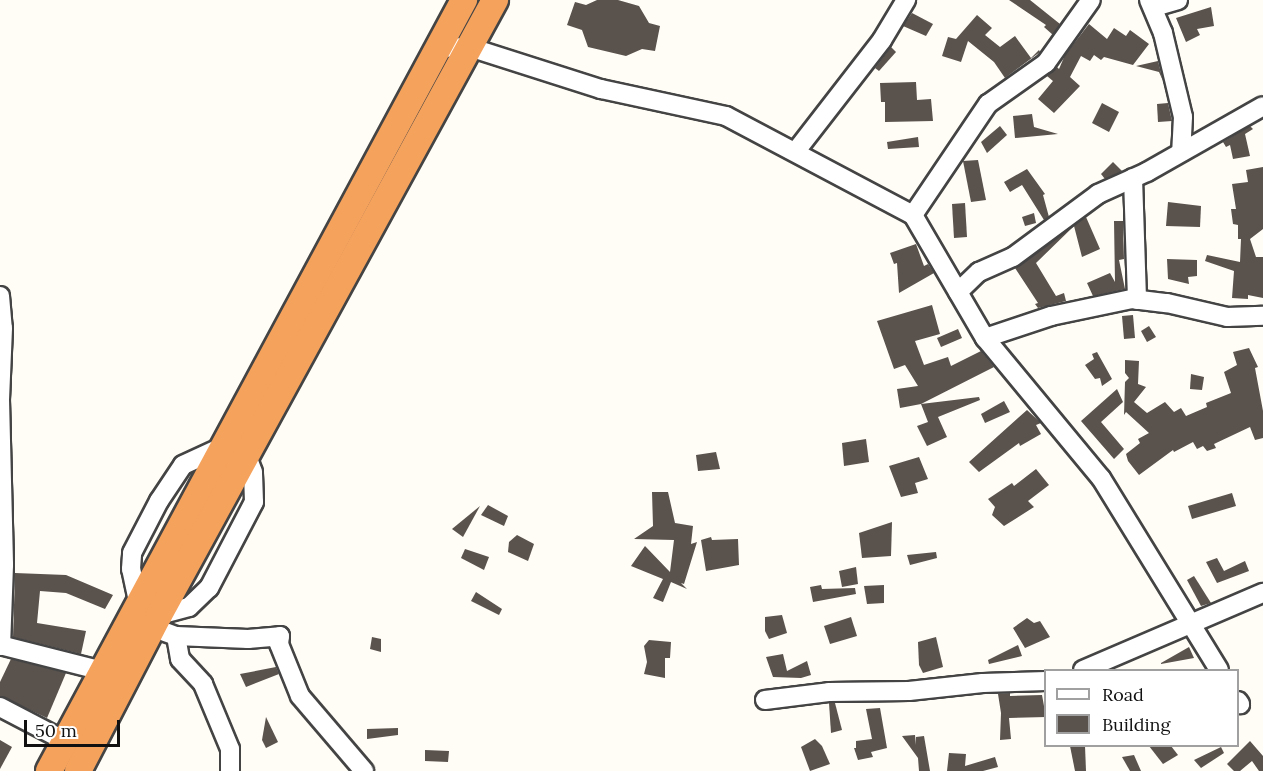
<!DOCTYPE html>
<style>
body{margin:0}
#map{position:relative;width:1263px;height:771px;overflow:hidden;background:#fffdf5;font-family:Lora,serif}
div>[style]{position:absolute}
[style*='--x']{left:calc(var(--x)*1px);top:calc(var(--y)*1px);width:calc(var(--w)*1px);rotate:calc(var(--a)*1deg)}
.building>*{inset:0;background:#5a524d}
.roads{filter:drop-shadow(2px 0 #444) drop-shadow(-2px 0 #444) drop-shadow(0 2px #444) drop-shadow(0 -2px #444)}
.minor>*{height:18px;margin:-9px;padding:0 9px;transform-origin:9px;border-radius:9px;background:#fff}
.highway>*{height:26px;margin:-13px;padding:0 13px;transform-origin:13px;border-radius:13px;background:#f5a25d}
span{translate:-50% -50%;white-space:nowrap;text-align:center;line-height:1.15;-webkit-text-stroke:6px #fff;paint-order:stroke}
.legend{position:absolute;left:1044px;top:669px;width:195px;height:78px;box-sizing:border-box;background:#fff;border:2px solid #a0a0a0;margin:0;padding:8px 10px;list-style:none;font-size:18px;color:#111}
.legend li{display:flex;align-items:center;gap:12px;height:30px}
.legend b{width:30px;border:2px solid #a0a0a0}
.scale{position:absolute;left:24px;top:720px;width:96px;height:27px;box-sizing:border-box;border:3px solid #111;border-top:0;padding-left:8px;font-size:18px;line-height:21px;white-space:nowrap;color:#111;-webkit-text-stroke:4px #fff;paint-order:stroke}
</style>
<div id="map">
<div class="building">
<div style="clip-path:polygon(597px 0,618px 0,639px 6px,649px 23px,660px 26px,655px 51px,642px 49px,626px 56px,588px 47px,582px 30px,567px 25px,575px 2px,586px 5px)"></div>
<div style="clip-path:polygon(1009px 0,1030px 0,1060px 24px,1053px 35px,1044px 27px,1046px 25px)"></div>
<div style="clip-path:polygon(1211px 7px,1214px 26px,1197px 29px,1200px 35px,1186px 42px,1176px 18px)"></div>
<div style="clip-path:polygon(912px 13px,933px 24px,926px 36px,903px 26px)"></div>
<div style="clip-path:polygon(977px 15px,992px 28px,985px 35px,1000px 47px,1015px 36px,1031px 58px,1039px 50px,1040px 52px,1005px 78px,994px 62px,968px 41px,961px 62px,942px 56px,948px 37px,956px 39px)"></div>
<div style="clip-path:polygon(1089px 24px,1107px 39px,1114px 28px,1126px 36px,1130px 30px,1149px 44px,1133px 65px,1104px 57px,1101px 60px,1094px 55px,1090px 61px,1081px 56px,1070px 77px,1080px 86px,1054px 113px,1038px 99px,1053px 81px,1047px 76px,1057px 67px,1059px 69px,1065px 55px)"></div>
<div style="clip-path:polygon(891px 47px,896px 52px,879px 71px,875px 68px)"></div>
<div style="clip-path:polygon(1158px 61px,1163px 81px,1159px 72px,1136px 66px)"></div>
<div style="clip-path:polygon(916px 82px,917px 100px,931px 99px,933px 121px,885px 122px,885px 102px,881px 102px,880px 83px)"></div>
<div style="clip-path:polygon(1102px 103px,1119px 112px,1109px 132px,1092px 123px)"></div>
<div style="clip-path:polygon(1168px 103px,1172px 121px,1158px 122px,1157px 104px)"></div>
<div style="clip-path:polygon(1032px 114px,1034px 127px,1058px 134px,1015px 138px,1013px 116px)"></div>
<div style="clip-path:polygon(1000px 126px,1007px 135px,987px 153px,981px 142px)"></div>
<div style="clip-path:polygon(1250px 126px,1253px 129px,1245px 134px,1250px 156px,1233px 159px,1230px 145px,1226px 147px,1223px 142px)"></div>
<div style="clip-path:polygon(918px 137px,919px 147px,888px 149px,887px 142px)"></div>
<div style="clip-path:polygon(978px 160px,986px 200px,971px 202px,963px 161px)"></div>
<div style="clip-path:polygon(1113px 162px,1122px 171px,1105px 179px,1101px 174px)"></div>
<div style="clip-path:polygon(1263px 167px,1263px 229px,1250px 239px,1256px 257px,1263px 257px,1263px 298px,1248px 295px,1248px 299px,1232px 298px,1234px 271px,1205px 261px,1207px 255px,1240px 262px,1241px 239px,1238px 239px,1238px 225px,1233px 224px,1231px 209px,1236px 209px,1232px 184px,1248px 182px,1246px 170px)"></div>
<div style="clip-path:polygon(1027px 169px,1045px 194px,1043px 195px,1049px 217px,1044px 220px,1022px 185px,1010px 192px,1004px 182px)"></div>
<div style="clip-path:polygon(1168px 202px,1201px 206px,1200px 227px,1166px 226px)"></div>
<div style="clip-path:polygon(965px 203px,967px 237px,954px 238px,952px 204px)"></div>
<div style="clip-path:polygon(1034px 213px,1036px 223px,1025px 226px,1022px 217px)"></div>
<div style="clip-path:polygon(1086px 217px,1100px 249px,1082px 257px,1074px 226px,1036px 263px,1056px 296px,1064px 293px,1066px 301px,1038px 308px,1035px 304px,1038px 303px,1015px 268px)"></div>
<div style="clip-path:polygon(1114px 221px,1123px 221px,1124px 259px,1119px 260px,1125px 289px,1093px 296px,1087px 283px,1110px 273px,1115px 282px)"></div>
<div style="clip-path:polygon(916px 244px,924px 266px,928px 264px,934px 273px,899px 293px,897px 263px,894px 264px,890px 253px)"></div>
<div style="clip-path:polygon(1167px 259px,1197px 260px,1197px 276px,1188px 277px,1189px 284px,1168px 279px)"></div>
<div style="clip-path:polygon(932px 305px,940px 334px,915px 341px,924px 365px,948px 357px,951px 366px,981px 351px,994px 367px,921px 404px,979px 397px,980px 400px,938px 417px,947px 437px,927px 446px,917px 426px,928px 422px,921px 404px,900px 408px,897px 389px,918px 386px,905px 365px,894px 369px,877px 321px)"></div>
<div style="clip-path:polygon(1133px 315px,1135px 338px,1124px 339px,1122px 316px)"></div>
<div style="clip-path:polygon(1149px 326px,1156px 337px,1147px 342px,1141px 331px)"></div>
<div style="clip-path:polygon(958px 329px,962px 338px,941px 347px,937px 338px)"></div>
<div style="clip-path:polygon(1249px 348px,1258px 367px,1255px 368px,1263px 411px,1263px 438px,1255px 440px,1250px 427px,1214px 444px,1216px 448px,1207px 451px,1203px 446px,1197px 449px,1193px 442px,1174px 452px,1173px 450px,1139px 475px,1128px 461px,1126px 454px,1140px 443px,1138px 439px,1149px 433px,1126px 412px,1124px 415px,1125px 382px,1129px 378px,1125px 373px,1125px 360px,1139px 361px,1138px 384px,1146px 387px,1134px 402px,1147px 413px,1165px 402px,1174px 412px,1181px 408px,1186px 416px,1207px 407px,1206px 403px,1231px 393px,1224px 372px,1237px 365px,1233px 352px)"></div>
<div style="clip-path:polygon(1097px 352px,1112px 379px,1102px 386px,1100px 378px,1095px 379px,1085px 365px,1094px 359px,1092px 354px)"></div>
<div style="clip-path:polygon(1191px 374px,1204px 377px,1202px 390px,1190px 389px)"></div>
<div style="clip-path:polygon(1117px 389px,1123px 402px,1101px 422px,1124px 449px,1114px 459px,1081px 421px)"></div>
<div style="clip-path:polygon(1004px 401px,1010px 412px,985px 423px,981px 414px)"></div>
<div style="clip-path:polygon(1027px 410px,1041px 423px,1036px 425px,1041px 434px,1020px 446px,1019px 443px,979px 472px,969px 462px)"></div>
<div style="clip-path:polygon(866px 439px,869px 462px,844px 466px,842px 443px)"></div>
<div style="clip-path:polygon(716px 452px,720px 469px,698px 471px,696px 455px)"></div>
<div style="clip-path:polygon(919px 457px,928px 479px,915px 483px,918px 493px,901px 497px,889px 466px)"></div>
<div style="clip-path:polygon(1036px 469px,1049px 485px,1028px 501px,1034px 507px,1004px 526px,992px 515px,995px 507px,988px 499px,1012px 483px,1014px 486px)"></div>
<div style="clip-path:polygon(652px 492px,668px 492px,675px 523px,693px 526px,691px 544px,697px 542px,684px 584px,681px 583px,687px 589px,671px 582px,663px 602px,653px 598px,663px 579px,631px 566px,645px 546px,670px 572px,674px 540px,634px 539px,653px 526px)"></div>
<div style="clip-path:polygon(1232px 493px,1236px 506px,1192px 519px,1188px 506px)"></div>
<div style="clip-path:polygon(488px 505px,508px 516px,504px 526px,481px 515px)"></div>
<div style="clip-path:polygon(480px 506px,463px 537px,452px 529px)"></div>
<div style="clip-path:polygon(892px 522px,891px 556px,862px 558px,859px 533px)"></div>
<div style="clip-path:polygon(517px 535px,534px 544px,528px 561px,508px 552px,509px 542px)"></div>
<div style="clip-path:polygon(711px 537px,712px 540px,738px 539px,739px 565px,706px 571px,701px 540px)"></div>
<div style="clip-path:polygon(465px 549px,489px 557px,484px 570px,461px 558px)"></div>
<div style="clip-path:polygon(936px 552px,937px 558px,910px 565px,907px 555px)"></div>
<div style="clip-path:polygon(1217px 558px,1224px 571px,1245px 561px,1249px 571px,1217px 583px,1206px 562px)"></div>
<div style="clip-path:polygon(856px 567px,858px 584px,842px 587px,839px 571px)"></div>
<div style="clip-path:polygon(15px 573px,66px 575px,113px 595px,105px 609px,66px 593px,40px 591px,37px 623px,86px 631px,81px 654px,13px 637px)"></div>
<div style="clip-path:polygon(1194px 576px,1211px 603px,1201px 606px,1187px 580px)"></div>
<div style="clip-path:polygon(821px 585px,822px 589px,855px 588px,856px 594px,813px 602px,810px 587px)"></div>
<div style="clip-path:polygon(884px 585px,884px 603px,867px 604px,864px 586px)"></div>
<div style="clip-path:polygon(476px 592px,502px 609px,499px 615px,471px 601px)"></div>
<div style="clip-path:polygon(782px 615px,787px 633px,769px 639px,765px 631px,765px 617px)"></div>
<div style="clip-path:polygon(851px 617px,857px 636px,830px 644px,824px 626px)"></div>
<div style="clip-path:polygon(1027px 618px,1034px 623px,1040px 621px,1050px 637px,1025px 648px,1013px 628px)"></div>
<div style="clip-path:polygon(372px 637px,381px 639px,381px 652px,370px 649px)"></div>
<div style="clip-path:polygon(936px 637px,943px 667px,923px 673px,919px 665px,918px 642px)"></div>
<div style="clip-path:polygon(649px 640px,671px 642px,670px 658px,665px 658px,665px 678px,644px 674px,647px 662px,644px 646px)"></div>
<div style="clip-path:polygon(1018px 645px,1022px 656px,989px 664px,988px 660px)"></div>
<div style="clip-path:polygon(1189px 647px,1194px 658px,1161px 664px,1161px 663px)"></div>
<div style="clip-path:polygon(783px 654px,787px 671px,807px 661px,811px 675px,801px 678px,773px 677px,766px 657px)"></div>
<div style="clip-path:polygon(11px 659px,66px 673px,47px 718px,0 696px,0 682px)"></div>
<div style="clip-path:polygon(276px 667px,279px 674px,246px 687px,240px 674px)"></div>
<div style="clip-path:polygon(1010px 693px,1010px 696px,1042px 695px,1046px 717px,1009px 718px,1011px 739px,1000px 740px,1001px 713px,998px 694px)"></div>
<div style="clip-path:polygon(829px 703px,835px 703px,842px 730px,831px 733px)"></div>
<div style="clip-path:polygon(880px 708px,887px 748px,871px 752px,873px 757px,858px 760px,854px 748px,856px 748px,856px 741px,872px 739px,866px 709px)"></div>
<div style="clip-path:polygon(266px 717px,278px 742px,266px 748px,262px 740px)"></div>
<div style="clip-path:polygon(398px 728px,398px 735px,367px 739px,367px 729px)"></div>
<div style="clip-path:polygon(915px 735px,916px 745px,916px 737px,924px 736px,930px 771px,919px 771px,918px 758px,902px 736px)"></div>
<div style="clip-path:polygon(815px 739px,822px 746px,830px 764px,810px 771px,801px 747px)"></div>
<div style="clip-path:polygon(0 740px,12px 747px,0 769px)"></div>
<div style="clip-path:polygon(1250px 741px,1263px 756px,1263px 771px,1259px 771px,1252px 761px,1240px 771px,1234px 771px,1227px 764px)"></div>
<div style="clip-path:polygon(1070px 746px,1085px 746px,1086px 771px,1075px 771px)"></div>
<div style="clip-path:polygon(1149px 746px,1171px 746px,1178px 755px,1163px 764px)"></div>
<div style="clip-path:polygon(1221px 747px,1224px 753px,1201px 768px,1194px 760px)"></div>
<div style="clip-path:polygon(425px 750px,449px 751px,448px 762px,425px 761px)"></div>
<div style="clip-path:polygon(949px 753px,966px 754px,965px 766px,995px 757px,998px 767px,983px 771px,947px 771px)"></div>
<div style="clip-path:polygon(1134px 755px,1141px 771px,1130px 771px,1122px 757px)"></div>
</div>
<div class="roads">
<div class="minor">
<div style="--x:1149;--y:0;--w:36;--a:67"></div>
<div style="--x:1163;--y:33;--w:86;--a:76.6"></div>
<div style="--x:1183;--y:117;--w:35;--a:93"></div>
<div style="--x:1154;--y:7;--w:25;--a:-16"></div>
<div style="--x:437;--y:48;--w:32;--a:-2"></div>
<div style="--x:469;--y:47;--w:139;--a:17.7"></div>
<div style="--x:601;--y:89;--w:128;--a:12.2"></div>
<div style="--x:726;--y:116;--w:212;--a:27.9"></div>
<div style="--x:913;--y:215;--w:143;--a:59.7"></div>
<div style="--x:985;--y:338;--w:182;--a:50.4"></div>
<div style="--x:1101;--y:478;--w:225;--a:58.4"></div>
<div style="--x:796;--y:151;--w:140;--a:-52.2"></div>
<div style="--x:882;--y:40;--w:47;--a:-59"></div>
<div style="--x:1133;--y:178;--w:122;--a:88.1"></div>
<div style="--x:913;--y:215;--w:134;--a:-56"></div>
<div style="--x:988;--y:104;--w:71;--a:-35.3"></div>
<div style="--x:1046;--y:63;--w:77;--a:-54.5"></div>
<div style="--x:958;--y:292;--w:29;--a:-44"></div>
<div style="--x:979;--y:272;--w:37;--a:-24"></div>
<div style="--x:1013;--y:257;--w:106;--a:-36.5"></div>
<div style="--x:1098;--y:194;--w:54;--a:-24.2"></div>
<div style="--x:1147;--y:172;--w:133;--a:-29.6"></div>
<div style="--x:0;--y:296;--w:32;--a:85"></div>
<div style="--x:3;--y:328;--w:72;--a:92.4"></div>
<div style="--x:0;--y:400;--w:165;--a:88.6"></div>
<div style="--x:4;--y:565;--w:81;--a:92.1"></div>
<div style="--x:985;--y:338;--w:70;--a:-18.4"></div>
<div style="--x:1051;--y:316;--w:83;--a:-11.9"></div>
<div style="--x:1132;--y:299;--w:35;--a:7"></div>
<div style="--x:1167;--y:303;--w:62;--a:13.1"></div>
<div style="--x:1227;--y:317;--w:36;--a:-2"></div>
<div style="--x:139;--y:606;--w:38;--a:-102"></div>
<div style="--x:131;--y:569;--w:16;--a:-86"></div>
<div style="--x:132;--y:553;--w:59;--a:-62.6"></div>
<div style="--x:159;--y:501;--w:43;--a:-56.3"></div>
<div style="--x:183;--y:465;--w:43;--a:-24.8"></div>
<div style="--x:159;--y:615;--w:31;--a:-15"></div>
<div style="--x:189;--y:607;--w:28;--a:-44"></div>
<div style="--x:209;--y:588;--w:97;--a:-62.4"></div>
<div style="--x:254;--y:502;--w:30;--a:-92"></div>
<div style="--x:253;--y:472;--w:19;--a:-111"></div>
<div style="--x:165;--y:632;--w:12;--a:20"></div>
<div style="--x:176;--y:636;--w:23;--a:80"></div>
<div style="--x:180;--y:659;--w:34;--a:47"></div>
<div style="--x:203;--y:684;--w:70;--a:67.4"></div>
<div style="--x:230;--y:749;--w:22;--a:90"></div>
<div style="--x:176;--y:636;--w:72;--a:2.4"></div>
<div style="--x:248;--y:639;--w:32;--a:-5"></div>
<div style="--x:280;--y:636;--w:8;--a:97"></div>
<div style="--x:279;--y:644;--w:56;--a:68"></div>
<div style="--x:300;--y:696;--w:99;--a:49.5"></div>
<div style="--x:0;--y:645;--w:106;--a:14.2"></div>
<div style="--x:1083;--y:670;--w:196;--a:-23.2"></div>
<div style="--x:765;--y:700;--w:64;--a:-7.1"></div>
<div style="--x:829;--y:692;--w:80;--a:-0.7"></div>
<div style="--x:909;--y:691;--w:74;--a:-6.2"></div>
<div style="--x:983;--y:683;--w:63;--a:-1.8"></div>
<div style="--x:1238;--y:701;--w:4;--a:56"></div>
<div style="--x:0;--y:707;--w:73;--a:27.6"></div>
</div>
<div class="highway">
<div style="--x:49;--y:771;--w:876;--a:-61.71"></div>
<div style="--x:78;--y:771;--w:176;--a:-62.6"></div>
<div style="--x:159;--y:615;--w:701;--a:-61.35"></div>
</div>
</div>
<ul class="legend">
<li><b style="height:8px;background:#fff"></b>Road</li>
<li><b style="height:16px;background:#5a524d"></b>Building</li>
</ul>
<div class="scale">50 m</div>
</div>
